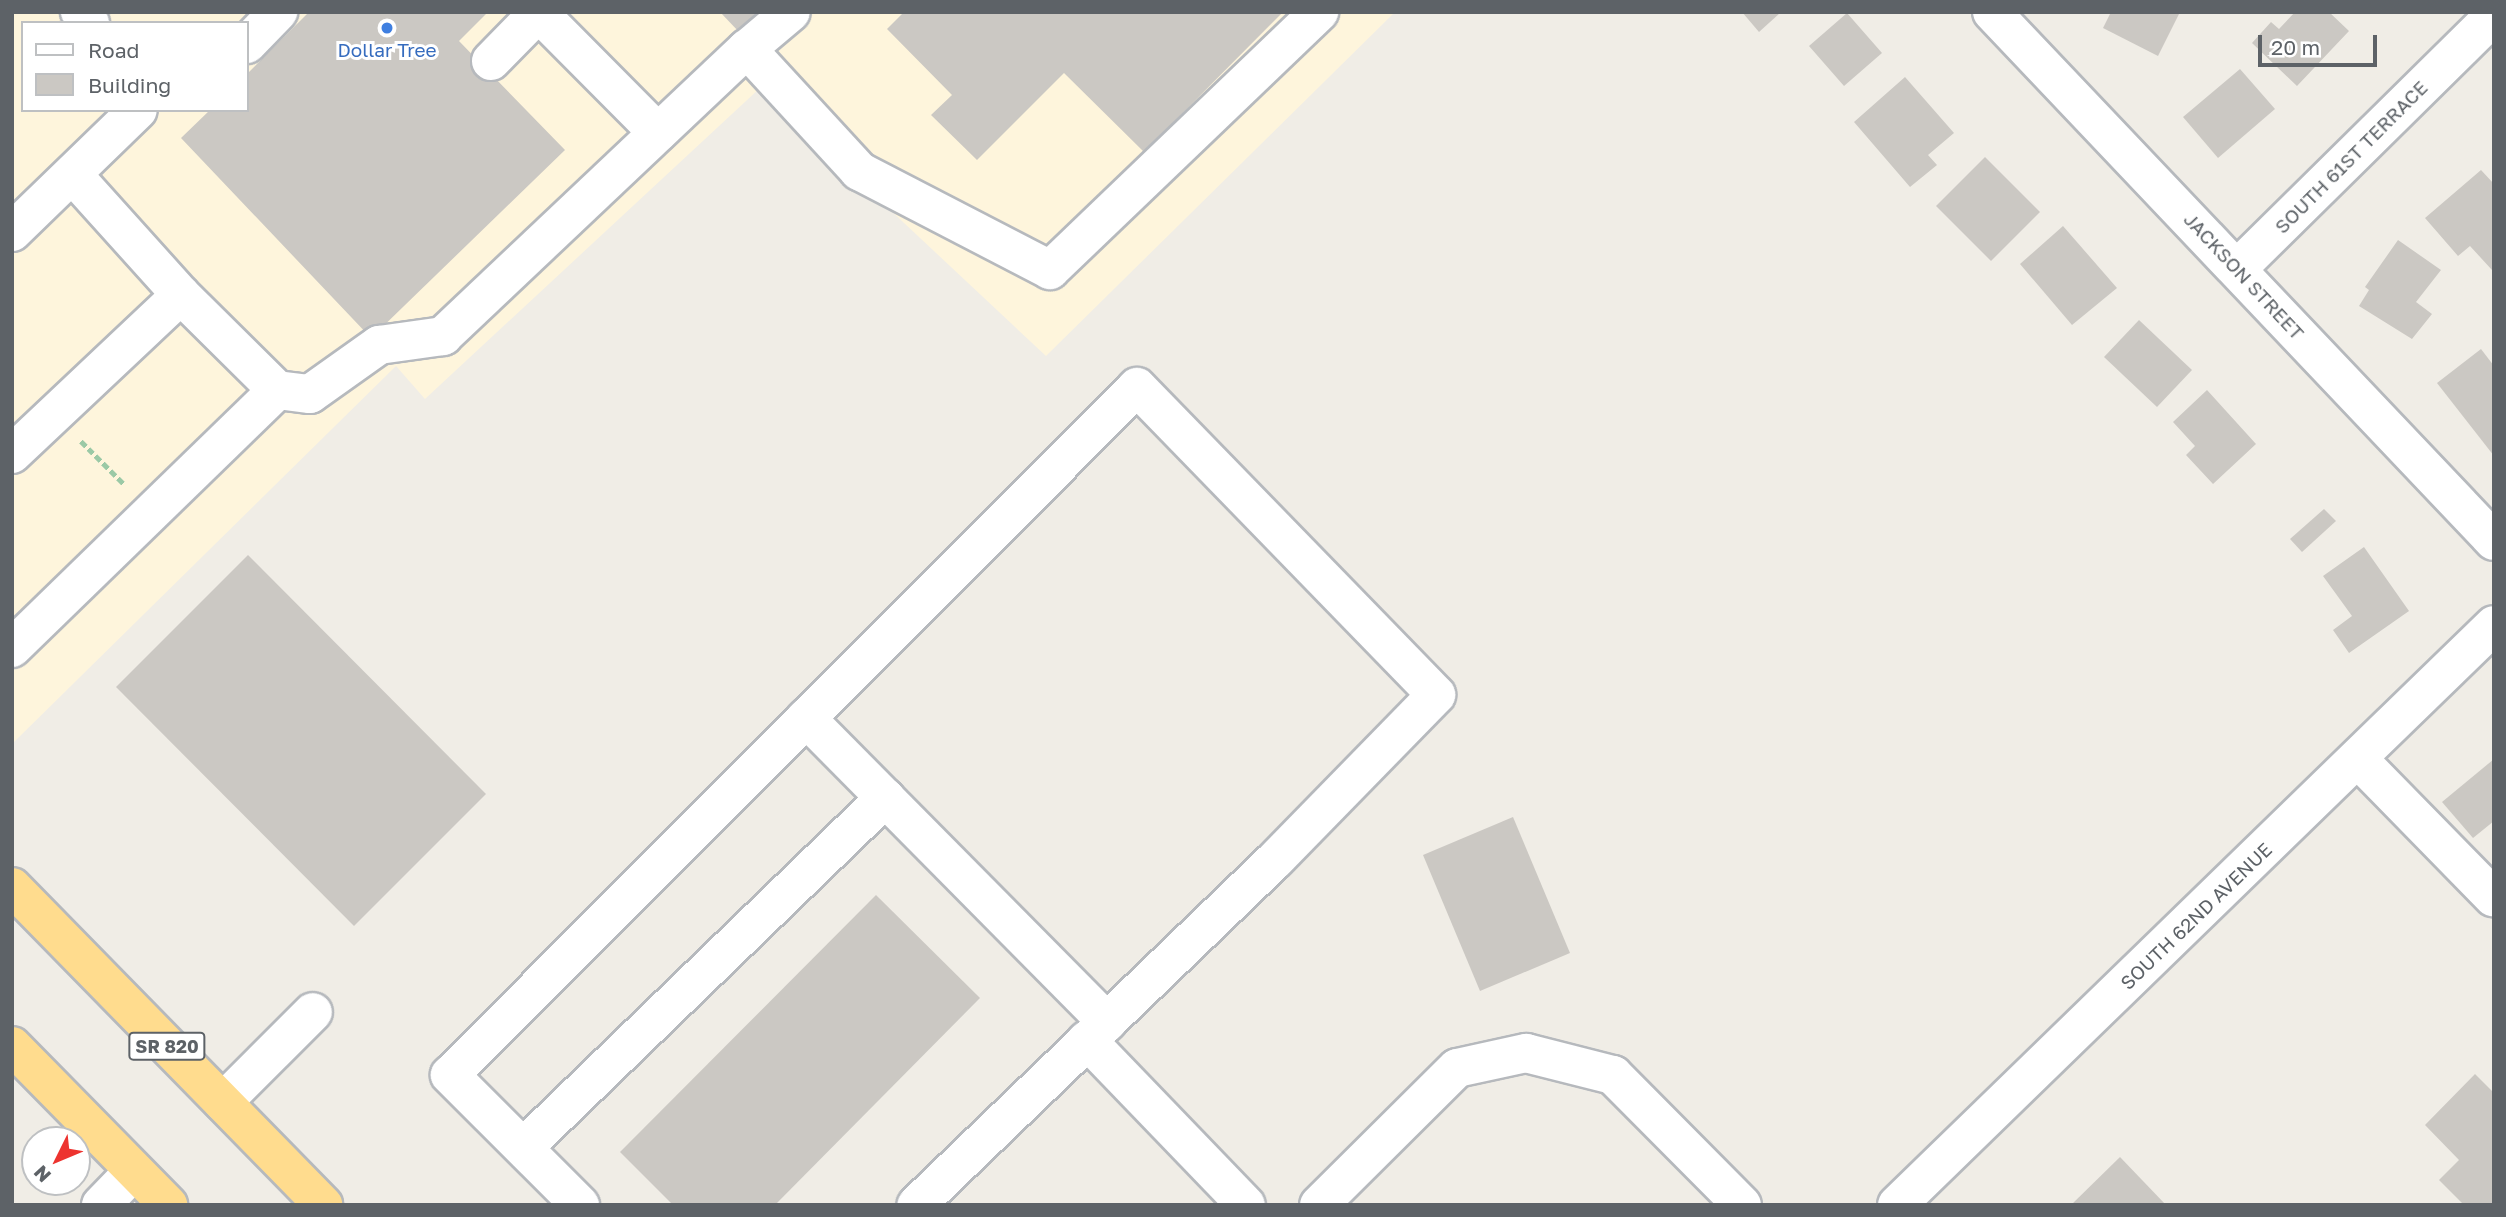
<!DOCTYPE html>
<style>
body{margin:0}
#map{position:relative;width:2506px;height:1217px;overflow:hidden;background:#f0ede6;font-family:"Golos Text",sans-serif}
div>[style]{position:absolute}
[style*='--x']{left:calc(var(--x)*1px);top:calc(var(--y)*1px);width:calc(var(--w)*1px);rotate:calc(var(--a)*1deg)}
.commercial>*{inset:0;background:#fef5dc}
.building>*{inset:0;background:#cbc8c3}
.path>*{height:4.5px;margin-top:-2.25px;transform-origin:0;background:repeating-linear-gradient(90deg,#9bc9a6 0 7px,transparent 0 10.5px)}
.roads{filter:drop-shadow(2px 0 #b6b9bd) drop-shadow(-2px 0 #b6b9bd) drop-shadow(0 2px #b6b9bd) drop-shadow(0 -2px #b6b9bd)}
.minor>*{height:38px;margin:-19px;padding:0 19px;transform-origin:19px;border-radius:19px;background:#fff}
.highway>*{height:38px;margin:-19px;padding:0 19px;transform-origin:19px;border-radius:19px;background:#ffdc8e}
.dots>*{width:19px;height:19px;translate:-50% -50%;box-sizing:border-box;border:4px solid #fff;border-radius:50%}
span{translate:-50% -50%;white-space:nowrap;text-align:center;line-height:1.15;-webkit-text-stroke:6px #fff;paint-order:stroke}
.shield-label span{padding:2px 5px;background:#fff;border:2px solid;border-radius:5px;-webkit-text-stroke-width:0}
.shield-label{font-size:18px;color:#5d6267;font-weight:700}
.shop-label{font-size:19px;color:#366cbe}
.street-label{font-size:19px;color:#5d6267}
.frame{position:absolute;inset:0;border:14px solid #5d6267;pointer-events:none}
.legend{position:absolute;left:21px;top:21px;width:228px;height:91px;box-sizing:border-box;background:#fff;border:2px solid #bec0c2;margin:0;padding:9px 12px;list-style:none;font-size:21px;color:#5d6267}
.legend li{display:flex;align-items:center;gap:14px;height:35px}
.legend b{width:35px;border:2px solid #bec0c2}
.north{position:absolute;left:21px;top:1126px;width:70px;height:70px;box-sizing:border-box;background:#fff;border:2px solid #bec0c2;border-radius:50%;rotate:227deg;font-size:19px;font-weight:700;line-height:28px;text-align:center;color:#5d6267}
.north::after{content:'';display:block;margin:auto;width:24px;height:32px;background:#ed332f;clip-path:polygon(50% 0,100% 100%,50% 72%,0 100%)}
.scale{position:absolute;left:2258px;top:35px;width:119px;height:32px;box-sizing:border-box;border:4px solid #5d6267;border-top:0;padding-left:9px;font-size:21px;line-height:24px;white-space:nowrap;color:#5d6267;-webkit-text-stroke:5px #fff;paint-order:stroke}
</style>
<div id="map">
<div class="commercial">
<div style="clip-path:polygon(evenodd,12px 12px,1395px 12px,1046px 356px,760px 88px,425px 399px,396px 366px,12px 744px,12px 12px,23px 23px,247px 23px,247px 110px,23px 110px,23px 23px)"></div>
</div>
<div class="building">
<div style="clip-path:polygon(309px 12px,488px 12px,459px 41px,565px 150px,371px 338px,181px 138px,210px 110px,247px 110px,247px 74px)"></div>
<div style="clip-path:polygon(720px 12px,761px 12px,740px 33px)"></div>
<div style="clip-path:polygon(904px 12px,1283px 12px,1144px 152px,1064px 73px,977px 160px,931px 115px,952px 95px,887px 29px)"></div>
<div style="clip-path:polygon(1742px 12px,1781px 12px,1759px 32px)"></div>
<div style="clip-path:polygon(2111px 12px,2180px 12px,2158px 56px,2103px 28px)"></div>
<div style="clip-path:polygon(2295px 12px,2329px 12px,2349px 31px,2297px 86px,2252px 43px,2271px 22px,2279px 29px)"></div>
<div style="clip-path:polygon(1847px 13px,1882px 53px,1844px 86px,1809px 46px)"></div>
<div style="clip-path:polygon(2240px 69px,2275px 109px,2218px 158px,2183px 117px)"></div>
<div style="clip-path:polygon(1905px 77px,1954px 133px,1928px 155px,1937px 165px,1910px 187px,1854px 122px)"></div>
<div style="clip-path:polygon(1985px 157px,2040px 212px,1991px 261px,1936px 206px)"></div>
<div style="clip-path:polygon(2481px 170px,2494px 184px,2492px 270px,2470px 246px,2458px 256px,2425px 218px)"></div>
<div style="clip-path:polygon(2063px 226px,2117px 288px,2072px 325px,2020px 264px)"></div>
<div style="clip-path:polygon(2398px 240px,2441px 270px,2416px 302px,2432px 314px,2412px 339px,2359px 306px,2369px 290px,2365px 287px)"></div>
<div style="clip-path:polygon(2139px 320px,2192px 370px,2157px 407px,2104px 357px)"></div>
<div style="clip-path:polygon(2481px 349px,2494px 366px,2494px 456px,2437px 383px)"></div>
<div style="clip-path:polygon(2207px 390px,2256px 444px,2213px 484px,2186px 455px,2195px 446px,2173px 422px)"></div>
<div style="clip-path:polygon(2324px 509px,2336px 521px,2302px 552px,2290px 539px)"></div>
<div style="clip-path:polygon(2364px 547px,2409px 611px,2349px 653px,2333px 630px,2352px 616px,2323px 576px)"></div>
<div style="clip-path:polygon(248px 555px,486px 794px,354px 926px,116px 687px)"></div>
<div style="clip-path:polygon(2494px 759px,2494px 821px,2473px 838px,2442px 802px)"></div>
<div style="clip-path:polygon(1513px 817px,1570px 953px,1480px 991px,1423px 855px)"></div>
<div style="clip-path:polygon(876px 895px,980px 998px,775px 1205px,673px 1205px,620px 1152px)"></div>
<div style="clip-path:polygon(2475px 1074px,2494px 1093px,2494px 1205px,2464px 1205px,2439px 1180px,2459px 1160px,2425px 1125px)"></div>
<div style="clip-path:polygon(2120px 1157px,2166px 1205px,2071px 1205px)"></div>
</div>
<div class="path">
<div style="--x:81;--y:441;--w:61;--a:45"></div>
</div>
<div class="roads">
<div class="minor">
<div style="--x:80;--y:12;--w:15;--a:48"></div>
<div style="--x:538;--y:12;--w:170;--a:45.2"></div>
<div style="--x:1992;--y:12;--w:729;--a:46.5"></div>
<div style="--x:247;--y:44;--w:45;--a:-45.9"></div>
<div style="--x:747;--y:49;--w:166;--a:47.4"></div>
<div style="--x:859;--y:171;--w:215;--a:27.4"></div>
<div style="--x:1050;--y:270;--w:373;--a:-43.8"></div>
<div style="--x:491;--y:61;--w:67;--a:-45.6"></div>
<div style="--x:73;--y:175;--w:161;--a:48"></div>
<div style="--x:12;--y:232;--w:175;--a:-44.1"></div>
<div style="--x:2237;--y:269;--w:361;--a:-44.6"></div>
<div style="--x:12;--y:454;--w:232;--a:-43.3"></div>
<div style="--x:181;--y:295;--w:135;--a:44.7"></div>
<div style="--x:277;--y:390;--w:33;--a:7"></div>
<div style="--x:310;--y:394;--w:85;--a:-35.4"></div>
<div style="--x:379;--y:345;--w:65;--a:-8"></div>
<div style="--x:443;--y:336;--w:418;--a:-43.4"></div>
<div style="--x:747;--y:49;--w:57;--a:-40.1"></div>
<div style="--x:12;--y:648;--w:370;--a:-44.2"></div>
<div style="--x:806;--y:718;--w:428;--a:45.3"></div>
<div style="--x:2358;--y:759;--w:194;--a:45.6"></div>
<div style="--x:1087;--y:1040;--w:229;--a:46.1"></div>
<div style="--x:223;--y:1102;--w:127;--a:-45"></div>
<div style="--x:523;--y:1148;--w:504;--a:-44.03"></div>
<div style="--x:101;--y:1205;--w:47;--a:-45.9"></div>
<div style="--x:580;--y:1205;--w:184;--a:-135"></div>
<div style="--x:450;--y:1075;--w:972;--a:-45.04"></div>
<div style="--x:1137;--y:387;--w:429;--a:45.8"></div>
<div style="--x:1436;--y:695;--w:229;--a:134.3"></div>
<div style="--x:1276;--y:859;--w:499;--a:136.1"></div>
<div style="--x:1319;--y:1205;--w:194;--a:-44.8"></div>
<div style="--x:1457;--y:1068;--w:71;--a:-12.3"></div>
<div style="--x:1526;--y:1053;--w:90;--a:14.2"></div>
<div style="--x:1613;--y:1075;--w:183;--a:45.2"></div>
<div style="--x:1897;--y:1205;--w:832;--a:-44.17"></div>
</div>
<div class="highway">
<div style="--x:12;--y:887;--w:445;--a:45.6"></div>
<div style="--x:12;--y:1046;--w:223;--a:45.5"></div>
</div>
</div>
<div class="dots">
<div style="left:387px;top:28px;background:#3f7fe0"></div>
</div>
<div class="shield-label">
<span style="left:167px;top:1046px">SR 820</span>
</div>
<div class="shop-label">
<span style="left:387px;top:50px">Dollar Tree</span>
</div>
<div class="street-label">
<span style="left:2351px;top:157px;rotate:-45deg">SOUTH 61ST TERRACE</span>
<span style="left:2244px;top:276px;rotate:47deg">JACKSON STREET</span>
<span style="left:2196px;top:916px;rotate:-44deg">SOUTH 62ND AVENUE</span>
</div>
<div class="frame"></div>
<ul class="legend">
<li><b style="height:9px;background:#fff"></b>Road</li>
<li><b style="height:19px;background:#cbc8c3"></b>Building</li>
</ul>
<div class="north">N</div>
<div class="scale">20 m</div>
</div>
